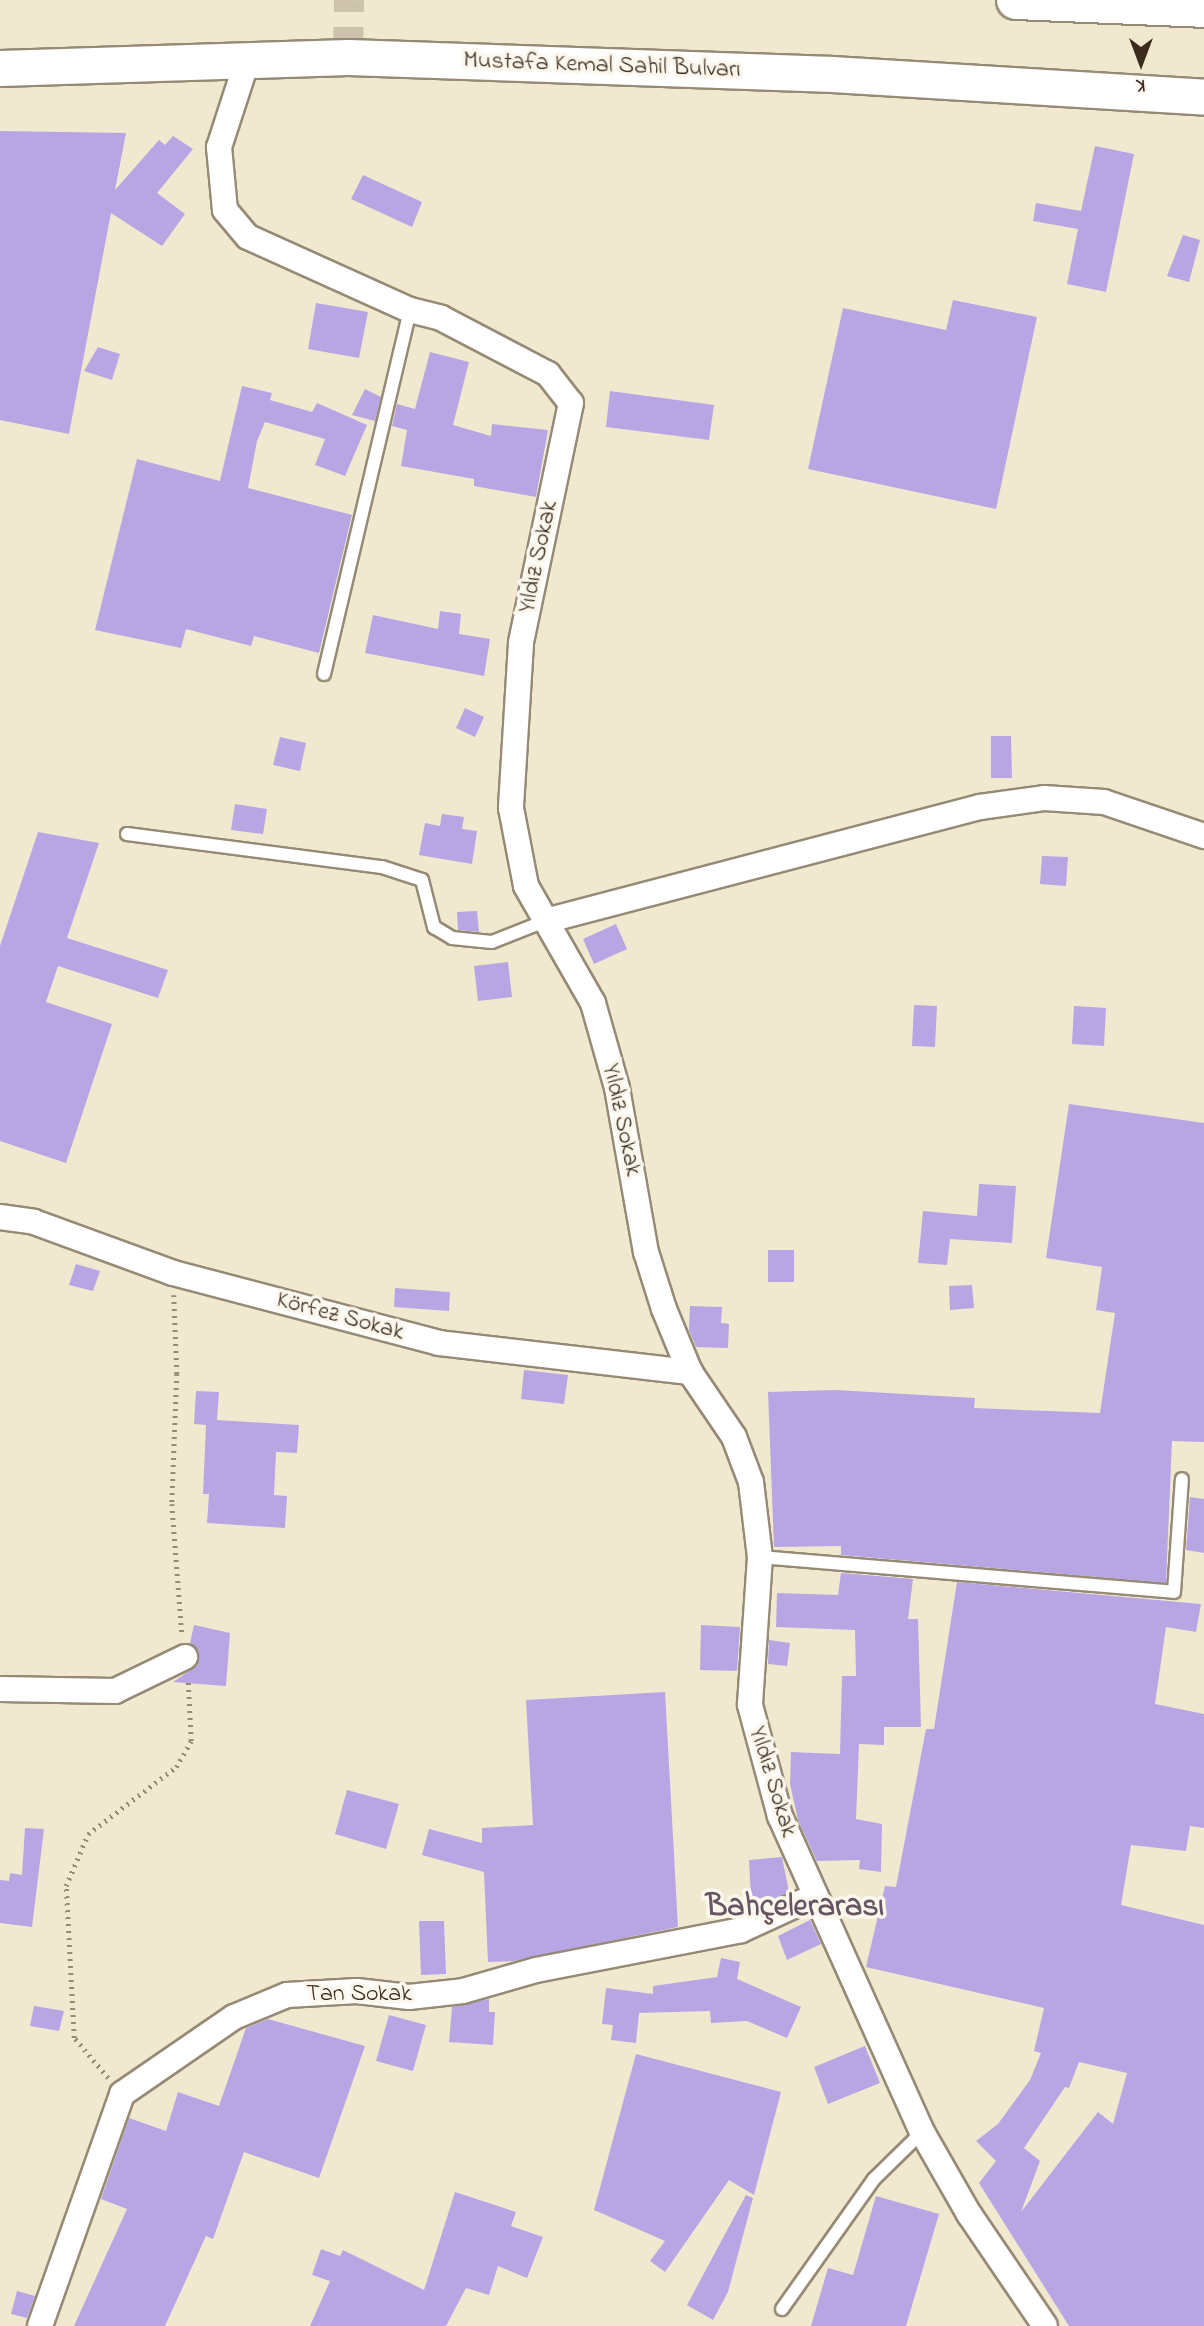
<!DOCTYPE html>
<meta charset="utf-8">
<style>
body{margin:0}
#map{position:relative;width:1204px;height:2326px;overflow:hidden;background:#f1e9cf;font-family:"Indie Flower",sans-serif}
div>[style]{position:absolute}
[style*='--x']{left:calc(var(--x)*1px);top:calc(var(--y)*1px);width:calc(var(--w)*1px);rotate:calc(var(--a)*1deg)}
.building>*{inset:0;background:#b8a6e4}
.tertiary-tunnel>*{height:30px;margin-top:-15px;transform-origin:0;background:repeating-linear-gradient(90deg,#cdc3ac 0 30px,transparent 0 45px)}
.path>*{height:4.5px;margin-top:-2.25px;transform-origin:0;background:repeating-linear-gradient(90deg,#968a76 0 2px,transparent 0 7px)}
.roads{filter:drop-shadow(2px 0 #968a76) drop-shadow(-2px 0 #968a76) drop-shadow(0 2px #968a76) drop-shadow(0 -2px #968a76)}
.service>*{height:12px;margin:-6px;padding:0 6px;transform-origin:6px;border-radius:6px;background:#fff}
.minor>*{height:24px;margin:-12px;padding:0 12px;transform-origin:12px;border-radius:12px;background:#fff}
.secondary>*{height:35px;margin:-17.5px;padding:0 17.5px;transform-origin:17.5px;border-radius:17.5px;background:#fff}
.motorway>*{height:38px;margin:-19px;padding:0 19px;transform-origin:19px;border-radius:19px;background:#fff}
span{translate:-50% -50%;white-space:nowrap;text-align:center;line-height:1.15;-webkit-text-stroke:7px #fbf7ec;paint-order:stroke}
.street-label{font-size:24px;color:#3b2a1e}
.district-label{font-size:32px;color:#675563;font-weight:700}
.north{position:absolute;left:1106px;top:28px;width:70px;height:70px;-webkit-text-stroke:5px #fbf7ec;paint-order:stroke;rotate:180deg;font-size:19px;font-weight:700;line-height:28px;text-align:center;color:#3b2a1e}
.north::after{content:'';display:block;margin:auto;width:24px;height:32px;background:#3b2a1e;clip-path:polygon(50% 0,100% 100%,50% 72%,0 100%)}
</style>
<div id="map">
<div class="building">
<div style="clip-path:polygon(0 131px,126px 133px,115px 190px,159px 140px,165px 145px,173px 136px,193px 149px,157px 193px,185px 214px,162px 246px,111px 213px,69px 434px,0 420px)"></div>
<div style="clip-path:polygon(1095px 146px,1134px 154px,1106px 292px,1067px 284px,1078px 229px,1033px 221px,1036px 203px,1081px 211px)"></div>
<div style="clip-path:polygon(363px 175px,422px 202px,412px 227px,351px 199px)"></div>
<div style="clip-path:polygon(1183px 235px,1200px 240px,1189px 282px,1167px 276px)"></div>
<div style="clip-path:polygon(953px 300px,1037px 317px,996px 509px,808px 469px,843px 308px,946px 330px)"></div>
<div style="clip-path:polygon(316px 303px,368px 312px,359px 358px,308px 349px)"></div>
<div style="clip-path:polygon(98px 347px,120px 354px,112px 380px,84px 371px)"></div>
<div style="clip-path:polygon(430px 352px,469px 362px,453px 425px,491px 436px,492px 424px,548px 430px,536px 497px,474px 486px,474px 479px,401px 466px,407px 430px,392px 426px,397px 404px,415px 409px)"></div>
<div style="clip-path:polygon(242px 386px,272px 393px,270px 400px,312px 412px,317px 403px,367px 425px,345px 476px,315px 465px,325px 439px,265px 422px,257px 441px,248px 488px,352px 515px,319px 653px,254px 636px,251px 646px,186px 629px,181px 648px,95px 630px,137px 459px,220px 481px)"></div>
<div style="clip-path:polygon(365px 389px,381px 397px,375px 421px,352px 415px)"></div>
<div style="clip-path:polygon(610px 391px,714px 405px,709px 440px,606px 427px)"></div>
<div style="clip-path:polygon(440px 611px,461px 614px,459px 634px,490px 639px,484px 676px,365px 653px,373px 615px,438px 629px)"></div>
<div style="clip-path:polygon(465px 708px,484px 717px,475px 737px,456px 728px)"></div>
<div style="clip-path:polygon(991px 736px,1011px 736px,1012px 778px,991px 778px)"></div>
<div style="clip-path:polygon(280px 737px,306px 743px,300px 771px,273px 765px)"></div>
<div style="clip-path:polygon(235px 804px,267px 809px,263px 834px,231px 830px)"></div>
<div style="clip-path:polygon(442px 814px,464px 817px,462px 829px,477px 831px,472px 864px,419px 855px,425px 823px,440px 826px)"></div>
<div style="clip-path:polygon(38px 832px,99px 843px,67px 938px,168px 970px,158px 998px,58px 966px,46px 1002px,112px 1024px,66px 1163px,0 1141px,0 946px)"></div>
<div style="clip-path:polygon(1042px 856px,1068px 857px,1066px 886px,1040px 884px)"></div>
<div style="clip-path:polygon(477px 911px,479px 932px,458px 930px,457px 912px)"></div>
<div style="clip-path:polygon(616px 924px,627px 949px,594px 964px,583px 939px)"></div>
<div style="clip-path:polygon(508px 962px,512px 997px,478px 1001px,474px 966px)"></div>
<div style="clip-path:polygon(914px 1005px,937px 1006px,935px 1047px,912px 1046px)"></div>
<div style="clip-path:polygon(1074px 1006px,1106px 1008px,1104px 1046px,1072px 1044px)"></div>
<div style="clip-path:polygon(1069px 1104px,1204px 1123px,1204px 1442px,1172px 1441px,1166px 1583px,841px 1555px,841px 1546px,774px 1547px,768px 1392px,835px 1390px,975px 1398px,974px 1408px,1100px 1413px,1115px 1313px,1096px 1310px,1102px 1267px,1046px 1258px)"></div>
<div style="clip-path:polygon(979px 1184px,1016px 1186px,1012px 1243px,950px 1239px,947px 1265px,918px 1263px,923px 1211px,977px 1216px)"></div>
<div style="clip-path:polygon(768px 1250px,794px 1250px,794px 1282px,768px 1282px)"></div>
<div style="clip-path:polygon(76px 1264px,100px 1271px,93px 1291px,69px 1285px)"></div>
<div style="clip-path:polygon(972px 1285px,974px 1308px,950px 1310px,949px 1286px)"></div>
<div style="clip-path:polygon(395px 1288px,450px 1292px,449px 1311px,394px 1307px)"></div>
<div style="clip-path:polygon(690px 1306px,722px 1307px,721px 1323px,729px 1324px,728px 1348px,696px 1347px,689px 1330px)"></div>
<div style="clip-path:polygon(524px 1370px,568px 1375px,564px 1404px,521px 1399px)"></div>
<div style="clip-path:polygon(196px 1391px,219px 1392px,217px 1420px,299px 1425px,297px 1453px,276px 1452px,274px 1495px,287px 1496px,285px 1528px,207px 1523px,209px 1494px,203px 1494px,206px 1425px,194px 1424px)"></div>
<div style="clip-path:polygon(1190px 1497px,1204px 1499px,1204px 1553px,1186px 1550px)"></div>
<div style="clip-path:polygon(841px 1573px,913px 1579px,908px 1619px,918px 1619px,921px 1727px,884px 1727px,884px 1745px,859px 1744px,856px 1819px,882px 1824px,881px 1872px,859px 1869px,860px 1860px,817px 1861px,798px 1820px,790px 1784px,791px 1752px,840px 1754px,842px 1676px,856px 1676px,855px 1630px,776px 1627px,777px 1593px,838px 1595px)"></div>
<div style="clip-path:polygon(evenodd,957px 1582px,1201px 1604px,1196px 1632px,1166px 1627px,1155px 1704px,1204px 1714px,1204px 1828px,1190px 1826px,1186px 1851px,1131px 1845px,1121px 1905px,1204px 1925px,1204px 2326px,1069px 2326px,979px 2183px,996px 2161px,976px 2141px,998px 2124px,1030px 2080px,1041px 2053px,1034px 2051px,1044px 2008px,866px 1967px,885px 1886px,896px 1887px,926px 1729px,934px 1729px,957px 1582px,1079px 2062px,1127px 2073px,1113px 2124px,1098px 2112px,1021px 2212px,1040px 2161px,1024px 2148px,1065px 2087px,1069px 2088px,1079px 2062px)"></div>
<div style="clip-path:polygon(194px 1625px,230px 1633px,226px 1686px,173px 1682px,198px 1665px,199px 1651px,190px 1643px)"></div>
<div style="clip-path:polygon(701px 1625px,740px 1627px,737px 1671px,700px 1670px)"></div>
<div style="clip-path:polygon(769px 1640px,790px 1643px,787px 1666px,768px 1664px)"></div>
<div style="clip-path:polygon(665px 1692px,678px 1927px,514px 1961px,488px 1962px,484px 1872px,422px 1855px,429px 1829px,482px 1843px,482px 1828px,533px 1825px,526px 1700px)"></div>
<div style="clip-path:polygon(347px 1790px,399px 1804px,386px 1849px,335px 1834px)"></div>
<div style="clip-path:polygon(25px 1828px,44px 1829px,32px 1927px,0 1923px,0 1880px,9px 1881px,10px 1873px,22px 1875px)"></div>
<div style="clip-path:polygon(782px 1857px,789px 1892px,776px 1898px,751px 1898px,749px 1860px)"></div>
<div style="clip-path:polygon(810px 1920px,821px 1944px,787px 1960px,778px 1936px)"></div>
<div style="clip-path:polygon(419px 1921px,444px 1921px,446px 1974px,421px 1975px)"></div>
<div style="clip-path:polygon(721px 1958px,740px 1962px,737px 1979px,801px 2007px,787px 2038px,747px 2021px,711px 2023px,710px 2011px,639px 2013px,636px 2043px,611px 2040px,613px 2025px,602px 2024px,606px 1988px,653px 1994px,653px 1986px,717px 1977px)"></div>
<div style="clip-path:polygon(489px 1999px,489px 2012px,495px 2012px,493px 2045px,449px 2042px,452px 2007px)"></div>
<div style="clip-path:polygon(34px 2006px,64px 2011px,59px 2031px,30px 2026px)"></div>
<div style="clip-path:polygon(389px 2015px,426px 2025px,413px 2071px,376px 2061px)"></div>
<div style="clip-path:polygon(268px 2019px,365px 2046px,319px 2178px,244px 2152px,213px 2239px,206px 2236px,165px 2326px,74px 2326px,127px 2209px,101px 2199px,129px 2118px,166px 2131px,178px 2092px,219px 2106px,246px 2028px)"></div>
<div style="clip-path:polygon(865px 2046px,880px 2083px,828px 2104px,814px 2067px)"></div>
<div style="clip-path:polygon(636px 2054px,781px 2092px,754px 2195px,729px 2180px,665px 2272px,650px 2261px,665px 2241px,594px 2210px)"></div>
<div style="clip-path:polygon(455px 2192px,516px 2212px,511px 2226px,543px 2237px,527px 2278px,498px 2266px,489px 2295px,466px 2288px,446px 2326px,310px 2326px,330px 2281px,312px 2275px,321px 2249px,340px 2256px,343px 2250px,424px 2290px)"></div>
<div style="clip-path:polygon(746px 2195px,753px 2198px,728px 2292px,713px 2320px,687px 2305px)"></div>
<div style="clip-path:polygon(876px 2196px,939px 2214px,906px 2326px,811px 2326px,828px 2268px,853px 2275px)"></div>
<div style="clip-path:polygon(17px 2291px,35px 2296px,27px 2318px,11px 2314px)"></div>
</div>
<div class="tertiary-tunnel">
<div style="--x:348;--y:57;--w:57;--a:-89"></div>
</div>
<div class="path">
<div style="--x:174;--y:1295;--w:79;--a:87.8"></div>
<div style="--x:177;--y:1374;--w:130;--a:92.2"></div>
<div style="--x:172;--y:1504;--w:131;--a:85.6"></div>
<div style="--x:108;--y:2078;--w:52;--a:-130.4"></div>
<div style="--x:74;--y:2038;--w:152;--a:-93"></div>
<div style="--x:66;--y:1886;--w:56;--a:-67.1"></div>
<div style="--x:88;--y:1834;--w:111;--a:-37.3"></div>
<div style="--x:176;--y:1767;--w:30;--a:-60"></div>
<div style="--x:191;--y:1741;--w:59;--a:-92.9"></div>
</div>
<div class="roads">
<div class="service">
<div style="--x:324;--y:674;--w:374;--a:-76.7"></div>
<div style="--x:127;--y:834;--w:257;--a:7.4"></div>
<div style="--x:382;--y:867;--w:42;--a:18"></div>
<div style="--x:422;--y:880;--w:49;--a:75.7"></div>
<div style="--x:434;--y:927;--w:21;--a:31"></div>
<div style="--x:452;--y:938;--w:40;--a:5.7"></div>
<div style="--x:492;--y:942;--w:57;--a:-21.6"></div>
<div style="--x:760;--y:1557;--w:415;--a:4.8"></div>
<div style="--x:1174;--y:1592;--w:113;--a:-86"></div>
<div style="--x:782;--y:2309;--w:159;--a:-54.7"></div>
<div style="--x:874;--y:2179;--w:67;--a:-44.4"></div>
</div>
<div class="minor">
<div style="--x:248;--y:58;--w:94;--a:108"></div>
<div style="--x:219;--y:147;--w:63;--a:84.6"></div>
<div style="--x:225;--y:210;--w:35;--a:50"></div>
<div style="--x:248;--y:237;--w:178;--a:24.3"></div>
<div style="--x:410;--y:310;--w:32;--a:14"></div>
<div style="--x:441;--y:318;--w:121;--a:27.6"></div>
<div style="--x:548;--y:374;--w:37;--a:52"></div>
<div style="--x:571;--y:403;--w:245;--a:101.8"></div>
<div style="--x:521;--y:643;--w:165;--a:93.5"></div>
<div style="--x:511;--y:808;--w:79;--a:79.1"></div>
<div style="--x:526;--y:886;--w:135;--a:60.2"></div>
<div style="--x:593;--y:1003;--w:88;--a:74.2"></div>
<div style="--x:617;--y:1088;--w:167;--a:80"></div>
<div style="--x:646;--y:1252;--w:60;--a:72.5"></div>
<div style="--x:664;--y:1309;--w:68;--a:67.6"></div>
<div style="--x:690;--y:1372;--w:78;--a:55.9"></div>
<div style="--x:734;--y:1437;--w:48;--a:69.3"></div>
<div style="--x:751;--y:1482;--w:76;--a:83.2"></div>
<div style="--x:760;--y:1557;--w:148;--a:93.9"></div>
<div style="--x:750;--y:1705;--w:115;--a:74.9"></div>
<div style="--x:780;--y:1816;--w:346;--a:65.8"></div>
<div style="--x:922;--y:2132;--w:95;--a:60.2"></div>
<div style="--x:969;--y:2214;--w:135;--a:55.8"></div>
<div style="--x:545;--y:921;--w:450;--a:-14.7"></div>
<div style="--x:980;--y:807;--w:65;--a:-8"></div>
<div style="--x:1044;--y:798;--w:60;--a:3.8"></div>
<div style="--x:1104;--y:802;--w:106;--a:18.8"></div>
<div style="--x:0;--y:1217;--w:34;--a:8"></div>
<div style="--x:34;--y:1222;--w:148;--a:20.1"></div>
<div style="--x:173;--y:1273;--w:275;--a:14.7"></div>
<div style="--x:439;--y:1343;--w:253;--a:6.6"></div>
<div style="--x:0;--y:1689;--w:115;--a:1"></div>
<div style="--x:115;--y:1691;--w:78;--a:-25.9"></div>
<div style="--x:40;--y:2326;--w:246;--a:-70.5"></div>
<div style="--x:122;--y:2094;--w:136;--a:-34.5"></div>
<div style="--x:234;--y:2017;--w:57;--a:-22.5"></div>
<div style="--x:287;--y:1995;--w:70;--a:-3.3"></div>
<div style="--x:357;--y:1991;--w:52;--a:6.6"></div>
<div style="--x:409;--y:1997;--w:54;--a:-6.3"></div>
<div style="--x:463;--y:1991;--w:76;--a:-16"></div>
<div style="--x:536;--y:1970;--w:209;--a:-11"></div>
<div style="--x:741;--y:1930;--w:79;--a:-24.6"></div>
</div>
<div class="secondary">
<div style="--x:0;--y:68;--w:348;--a:-1.8"></div>
<div style="--x:348;--y:57;--w:485;--a:2"></div>
<div style="--x:833;--y:74;--w:372;--a:3.5"></div>
</div>
<div class="motorway">
<div style="--x:1016;--y:0;--w:188;--a:2.4"></div>
</div>
</div>
<div class="street-label">
<span style="left:602px;top:66px;rotate:2deg">Mustafa Kemal Sahil Bulvarı</span>
<span style="left:539px;top:557px;rotate:-78deg">Yıldız Sokak</span>
<span style="left:621px;top:1120px;rotate:78deg">Yıldız Sokak</span>
<span style="left:340px;top:1317px;rotate:15deg">Körfez Sokak</span>
<span style="left:772px;top:1782px;rotate:73deg">Yıldız Sokak</span>
<span style="left:359px;top:1995px">Tan Sokak</span>
</div>
<div class="district-label">
<span style="left:795px;top:1908px">Bahçelerarası</span>
</div>
<div class="north">K</div>
</div>
